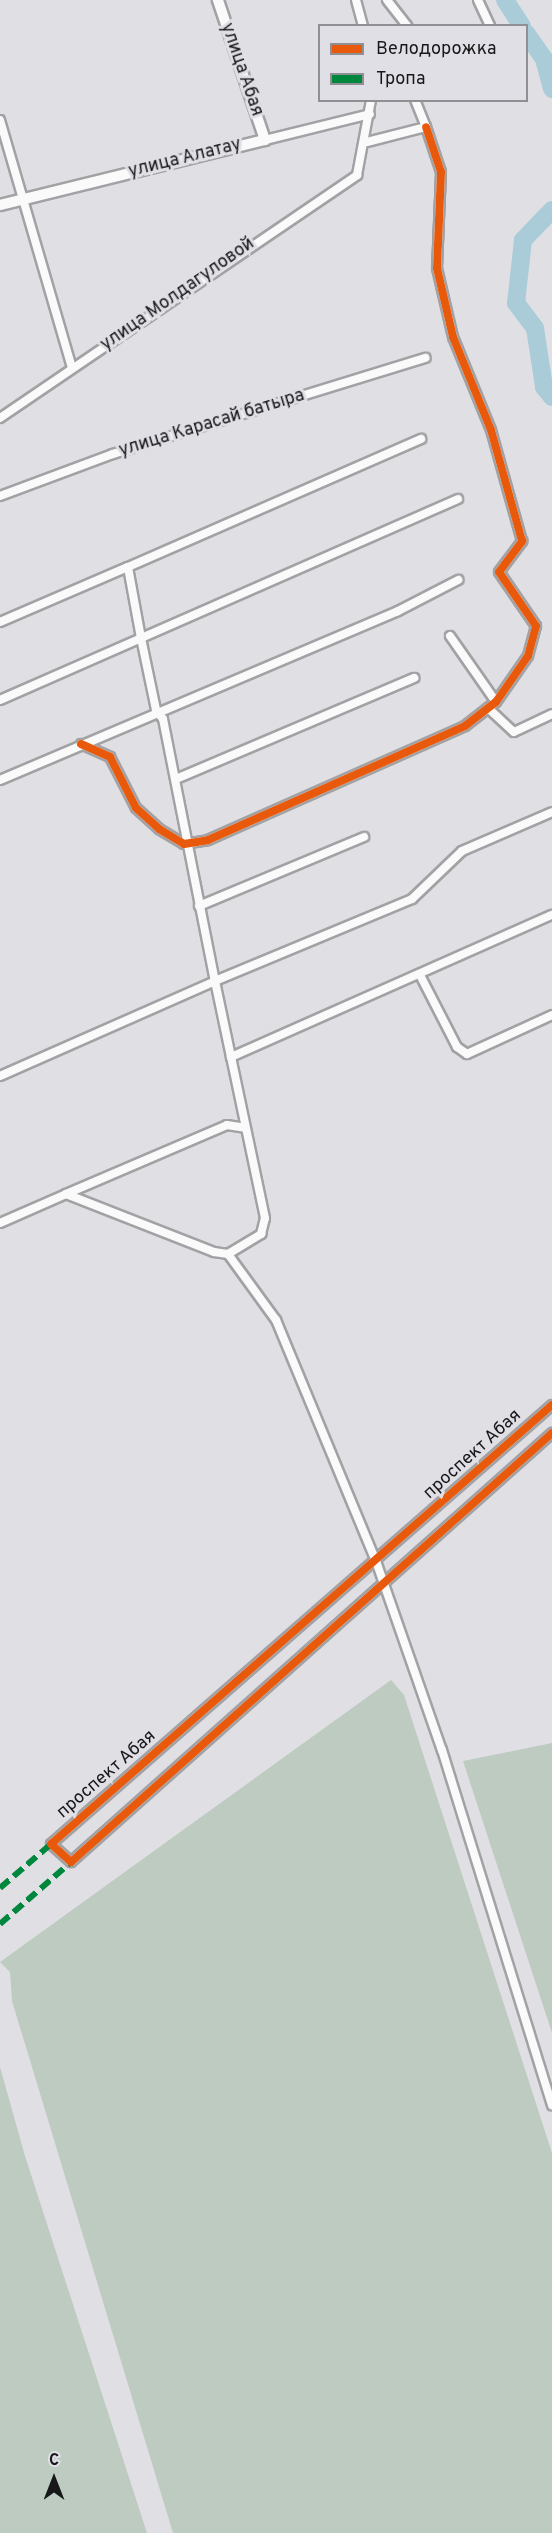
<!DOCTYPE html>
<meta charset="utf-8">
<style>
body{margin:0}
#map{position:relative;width:552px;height:2533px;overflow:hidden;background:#e0e0e4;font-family:Overpass,sans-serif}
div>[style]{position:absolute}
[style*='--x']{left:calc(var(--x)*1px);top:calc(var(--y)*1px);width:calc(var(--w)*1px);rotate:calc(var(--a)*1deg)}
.green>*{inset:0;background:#bdcbc1}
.river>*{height:18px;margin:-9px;padding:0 9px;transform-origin:9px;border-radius:9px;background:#a9ccd8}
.roads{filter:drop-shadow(2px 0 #a2a2a5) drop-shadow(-2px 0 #a2a2a5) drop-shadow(0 2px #a2a2a5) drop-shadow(0 -2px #a2a2a5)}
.minor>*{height:8px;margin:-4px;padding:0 4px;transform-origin:4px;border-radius:4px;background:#fafafb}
.tertiary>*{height:10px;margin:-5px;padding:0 5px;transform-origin:5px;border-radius:5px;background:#fafafb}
.quiet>*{height:6px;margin-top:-3px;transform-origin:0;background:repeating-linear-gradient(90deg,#00873e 0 12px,transparent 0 18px)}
.cycleway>*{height:8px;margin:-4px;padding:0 4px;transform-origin:4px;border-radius:4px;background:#e8590c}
span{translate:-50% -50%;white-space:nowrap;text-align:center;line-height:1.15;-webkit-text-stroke:6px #dfdfe5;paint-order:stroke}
.street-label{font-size:18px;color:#18181a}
.legend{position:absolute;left:318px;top:24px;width:210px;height:78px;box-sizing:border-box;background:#dfdfe5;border:2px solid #8f8f94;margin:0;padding:8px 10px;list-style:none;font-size:18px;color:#18181a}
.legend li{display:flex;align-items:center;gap:12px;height:30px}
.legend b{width:30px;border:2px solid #8f8f94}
.north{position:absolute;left:24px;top:2449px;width:60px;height:60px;-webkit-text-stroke:4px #dfdfe5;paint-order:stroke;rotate:0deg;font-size:16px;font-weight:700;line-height:24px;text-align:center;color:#18181a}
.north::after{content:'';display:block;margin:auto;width:21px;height:27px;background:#18181a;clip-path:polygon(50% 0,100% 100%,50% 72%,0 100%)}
</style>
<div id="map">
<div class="green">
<div style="clip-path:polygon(391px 1680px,404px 1695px,552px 2153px,552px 2533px,173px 2533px,12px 2001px,10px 1972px,0 1962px)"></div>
<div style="clip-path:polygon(552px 1743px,552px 2033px,463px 1761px)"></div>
<div style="clip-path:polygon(0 2067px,25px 2156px,147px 2533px,0 2533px)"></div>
</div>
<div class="river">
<div style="--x:505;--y:0;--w:31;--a:57"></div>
<div style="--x:526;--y:33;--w:32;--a:55"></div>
<div style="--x:544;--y:59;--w:31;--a:75"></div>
<div style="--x:552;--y:210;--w:42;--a:134"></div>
<div style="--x:523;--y:240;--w:63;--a:96.3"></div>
<div style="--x:516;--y:303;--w:31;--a:53"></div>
<div style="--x:535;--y:328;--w:60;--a:81.3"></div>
<div style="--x:544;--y:387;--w:13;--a:51"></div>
</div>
<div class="roads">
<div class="minor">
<div style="--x:356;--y:0;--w:27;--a:75"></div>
<div style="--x:387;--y:0;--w:33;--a:52"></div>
<div style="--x:478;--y:0;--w:29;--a:65"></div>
<div style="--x:0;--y:120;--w:258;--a:73.8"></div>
<div style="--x:265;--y:140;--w:108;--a:-13.9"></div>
<div style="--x:367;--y:142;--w:61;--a:-14.3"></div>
<div style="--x:426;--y:127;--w:29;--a:-112"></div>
<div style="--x:0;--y:418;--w:432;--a:-34.2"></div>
<div style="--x:357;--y:175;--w:76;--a:-79.4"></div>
<div style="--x:0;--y:496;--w:121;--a:-20.4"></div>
<div style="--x:113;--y:454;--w:327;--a:-17.1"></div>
<div style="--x:458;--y:499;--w:346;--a:156.3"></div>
<div style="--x:141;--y:638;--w:74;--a:78.2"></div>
<div style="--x:156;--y:710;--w:11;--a:52"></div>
<div style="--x:163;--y:719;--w:267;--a:78.8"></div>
<div style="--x:215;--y:981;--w:213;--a:-22.6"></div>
<div style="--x:412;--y:899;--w:69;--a:-43.8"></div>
<div style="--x:462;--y:851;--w:98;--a:-23.4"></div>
<div style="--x:0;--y:622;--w:139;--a:-23.3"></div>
<div style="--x:450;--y:636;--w:80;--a:55.1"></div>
<div style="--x:0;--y:700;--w:154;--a:-23.7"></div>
<div style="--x:141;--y:638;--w:72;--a:-100.4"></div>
<div style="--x:128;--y:567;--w:320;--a:-23.6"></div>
<div style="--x:488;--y:708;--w:35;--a:43"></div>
<div style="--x:514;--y:732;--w:42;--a:-25.3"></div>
<div style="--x:81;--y:744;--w:32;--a:24"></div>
<div style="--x:110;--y:757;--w:57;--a:63"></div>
<div style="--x:136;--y:808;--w:31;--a:42"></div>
<div style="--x:159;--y:829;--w:29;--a:31"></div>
<div style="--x:184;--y:844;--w:24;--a:-9"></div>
<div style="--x:208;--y:840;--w:281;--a:-23.9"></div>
<div style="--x:465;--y:726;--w:39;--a:-38"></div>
<div style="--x:496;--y:702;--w:56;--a:-55.2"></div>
<div style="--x:528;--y:656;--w:31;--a:-75"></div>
<div style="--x:536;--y:626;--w:65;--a:-124.4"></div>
<div style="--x:499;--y:572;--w:39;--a:-53"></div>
<div style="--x:522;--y:541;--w:115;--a:-105.6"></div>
<div style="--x:491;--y:430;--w:100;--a:-112.2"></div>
<div style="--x:453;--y:337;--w:71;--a:-103.1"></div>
<div style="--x:437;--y:268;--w:96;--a:-87.6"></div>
<div style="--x:441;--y:172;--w:47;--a:-108.4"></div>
<div style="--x:176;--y:779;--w:259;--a:-23"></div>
<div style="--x:0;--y:780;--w:432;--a:-23"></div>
<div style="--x:398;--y:611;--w:68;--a:-27.3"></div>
<div style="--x:199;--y:906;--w:179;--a:-22.7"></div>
<div style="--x:420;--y:975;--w:81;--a:62.8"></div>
<div style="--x:457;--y:1047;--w:12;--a:35"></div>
<div style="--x:467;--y:1054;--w:94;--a:-24.6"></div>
<div style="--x:0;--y:1076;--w:235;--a:-23.8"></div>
<div style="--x:215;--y:981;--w:78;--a:78.1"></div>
<div style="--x:231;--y:1057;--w:351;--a:-23.9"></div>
<div style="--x:66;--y:1194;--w:175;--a:-23.2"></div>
<div style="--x:227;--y:1125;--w:18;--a:9"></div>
<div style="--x:0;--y:1223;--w:72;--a:-23.7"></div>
<div style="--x:66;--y:1194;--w:159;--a:21.4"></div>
<div style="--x:214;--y:1252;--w:14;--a:8"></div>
<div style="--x:228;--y:1254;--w:39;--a:-31"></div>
<div style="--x:261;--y:1234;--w:16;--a:-76"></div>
<div style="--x:265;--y:1218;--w:165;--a:-101.9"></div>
<div style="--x:228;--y:1254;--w:82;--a:54"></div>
<div style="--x:276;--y:1320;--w:261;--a:67.5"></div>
<div style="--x:376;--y:1561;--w:200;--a:70.8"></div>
<div style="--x:442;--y:1750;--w:372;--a:72.8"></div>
<div style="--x:552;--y:1405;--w:666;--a:138.77"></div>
<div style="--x:51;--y:1844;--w:27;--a:42"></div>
<div style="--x:71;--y:1862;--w:645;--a:-41.73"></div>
</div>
<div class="tertiary">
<div style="--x:0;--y:205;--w:273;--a:-13.8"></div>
<div style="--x:265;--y:140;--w:148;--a:-108.6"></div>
</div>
</div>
<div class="quiet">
<div style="--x:0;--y:1888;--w:67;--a:-40.8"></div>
<div style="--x:0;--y:1924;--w:94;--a:-41.1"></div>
</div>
<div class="cycleway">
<div style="--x:81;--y:744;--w:32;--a:24"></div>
<div style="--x:110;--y:757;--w:57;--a:63"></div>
<div style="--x:136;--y:808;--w:31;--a:42"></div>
<div style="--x:159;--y:829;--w:29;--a:31"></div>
<div style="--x:184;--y:844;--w:24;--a:-9"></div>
<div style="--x:208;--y:840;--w:281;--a:-23.9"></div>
<div style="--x:465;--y:726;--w:39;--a:-38"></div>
<div style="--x:496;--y:702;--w:56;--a:-55.2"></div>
<div style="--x:528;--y:656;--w:31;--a:-75"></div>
<div style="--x:536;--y:626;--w:65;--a:-124.4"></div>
<div style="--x:499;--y:572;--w:39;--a:-53"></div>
<div style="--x:522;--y:541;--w:115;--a:-105.6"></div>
<div style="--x:491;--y:430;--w:100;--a:-112.2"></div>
<div style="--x:453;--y:337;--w:71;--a:-103.1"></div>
<div style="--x:437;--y:268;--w:96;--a:-87.6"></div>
<div style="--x:441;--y:172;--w:47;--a:-108.4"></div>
<div style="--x:552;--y:1405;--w:666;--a:138.77"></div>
<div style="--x:51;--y:1844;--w:27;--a:42"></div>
<div style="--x:71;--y:1862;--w:645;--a:-41.73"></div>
</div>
<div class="street-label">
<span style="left:241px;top:70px;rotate:71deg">улица Абая</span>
<span style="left:185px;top:159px;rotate:-14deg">улица Алатау</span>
<span style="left:178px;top:295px;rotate:-35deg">улица Молдагуловой</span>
<span style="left:212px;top:424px;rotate:-17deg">улица Карасай батыра</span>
<span style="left:473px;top:1455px;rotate:-42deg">проспект Абая</span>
<span style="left:107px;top:1775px;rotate:-41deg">проспект Абая</span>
</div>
<ul class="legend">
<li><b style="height:8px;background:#e8590c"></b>Велодорожка</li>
<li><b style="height:8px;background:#00873e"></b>Тропа</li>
</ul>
<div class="north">С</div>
</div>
